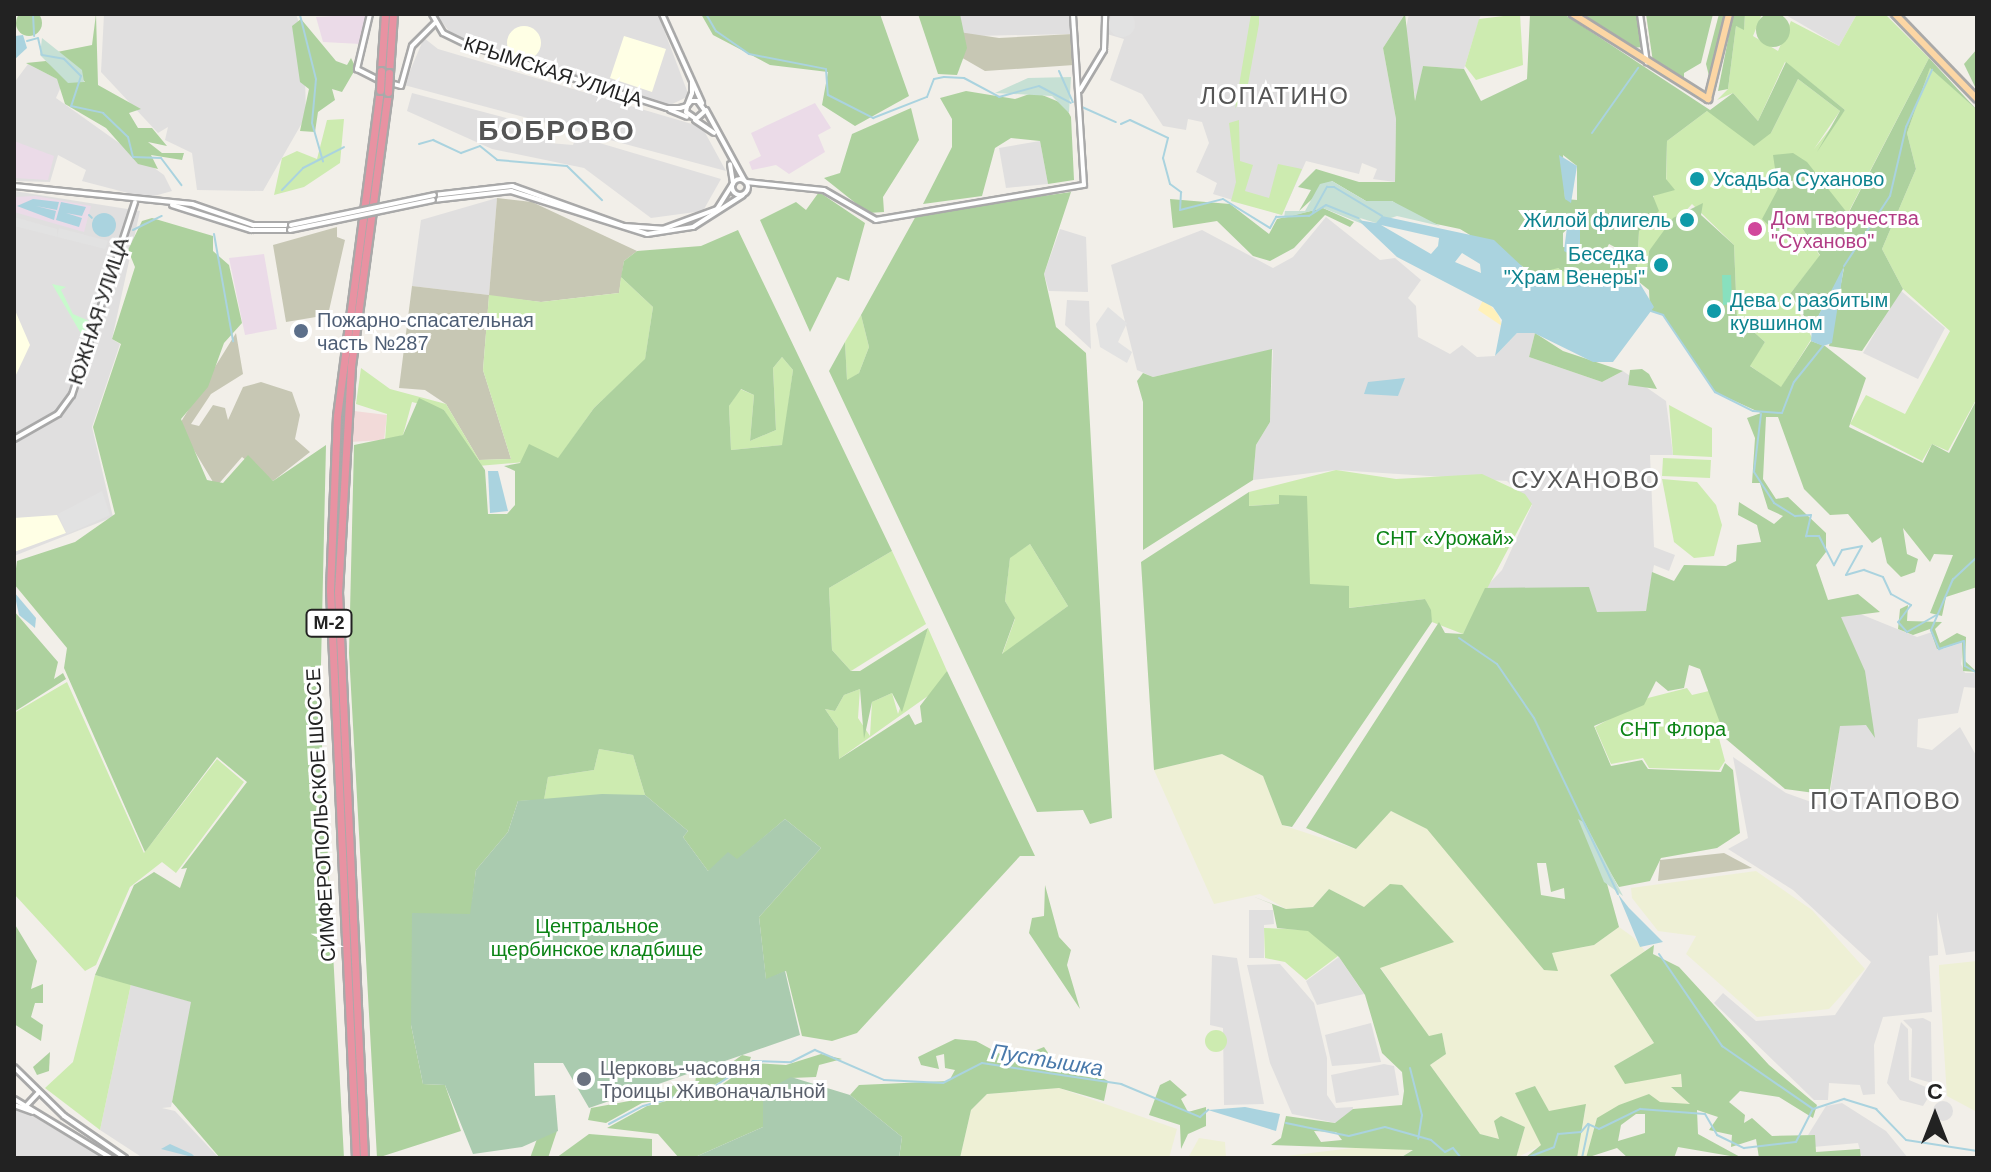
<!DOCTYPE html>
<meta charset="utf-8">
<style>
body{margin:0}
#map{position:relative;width:1991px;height:1172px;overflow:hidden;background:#f2efe9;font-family:Helvetica,sans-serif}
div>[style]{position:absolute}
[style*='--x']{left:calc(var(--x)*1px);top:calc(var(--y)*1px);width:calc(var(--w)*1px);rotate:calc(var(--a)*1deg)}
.residential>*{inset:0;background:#e0dfdf}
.round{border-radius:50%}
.commercial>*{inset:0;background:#f2dad9}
.industrial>*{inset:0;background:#ebdbe8}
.education>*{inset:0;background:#ffffe5}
.construction>*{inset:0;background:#c7c7b4}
.farmland>*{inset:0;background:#eef0d5}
.grass>*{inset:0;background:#cdebb0}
.forest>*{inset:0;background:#add19e}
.wetland>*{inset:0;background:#c6e0d4}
.sand>*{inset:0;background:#fff1ba}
.cemetery>*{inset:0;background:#aacbaf}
.park>*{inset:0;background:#c8facc}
.pitch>*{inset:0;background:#88e0be}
.parking>*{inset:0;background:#e2e2e2}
.water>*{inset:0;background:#aad3df}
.pier>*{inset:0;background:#fff}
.stream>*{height:2px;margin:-1px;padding:0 1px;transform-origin:1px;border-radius:1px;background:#aad3df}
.roads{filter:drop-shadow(2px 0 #a9a9a9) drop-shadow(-2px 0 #a9a9a9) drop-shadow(0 2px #a9a9a9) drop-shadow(0 -2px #a9a9a9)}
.minor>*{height:4px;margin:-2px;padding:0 2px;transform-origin:2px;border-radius:2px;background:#fff}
.minor>.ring{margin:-2px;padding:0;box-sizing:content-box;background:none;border:4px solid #fff;border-radius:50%}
.major>*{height:6px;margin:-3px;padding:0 3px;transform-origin:3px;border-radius:3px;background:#fcd6a4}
.highway>*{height:7px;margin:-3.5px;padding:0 3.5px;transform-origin:3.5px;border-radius:3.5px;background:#e892a2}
.bridges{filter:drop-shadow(2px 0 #a9a9a9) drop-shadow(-2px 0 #a9a9a9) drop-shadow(0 2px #a9a9a9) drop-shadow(0 -2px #a9a9a9)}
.minor-bridge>*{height:4px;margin:-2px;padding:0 2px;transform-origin:2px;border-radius:2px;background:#fff}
.highway-bridge>*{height:7px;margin:-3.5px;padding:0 3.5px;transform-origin:3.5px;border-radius:3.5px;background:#e892a2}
.dots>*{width:22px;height:22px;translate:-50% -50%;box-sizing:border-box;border:4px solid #fff;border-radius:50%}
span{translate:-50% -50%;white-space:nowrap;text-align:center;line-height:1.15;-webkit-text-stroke:6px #fff;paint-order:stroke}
.shield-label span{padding:2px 6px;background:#fff;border:2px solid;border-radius:6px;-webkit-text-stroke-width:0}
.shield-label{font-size:18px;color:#222;font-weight:700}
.street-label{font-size:20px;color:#222}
.culture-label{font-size:20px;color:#0d838f}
.left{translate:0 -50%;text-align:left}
.right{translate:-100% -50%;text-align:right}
.hotel-label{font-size:20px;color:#b23c85}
.service-label{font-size:20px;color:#4e5e75}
.park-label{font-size:20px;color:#0c8416}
.worship-label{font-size:20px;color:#5b616d}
.water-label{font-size:22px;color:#4a7aab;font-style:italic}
.quarter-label{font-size:24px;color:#555;letter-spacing:2px}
.district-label{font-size:28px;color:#555;font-weight:700;letter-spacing:2px}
.frame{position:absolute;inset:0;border:16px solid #222;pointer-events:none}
.north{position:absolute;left:1895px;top:1076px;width:80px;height:80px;-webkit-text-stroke:6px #fff;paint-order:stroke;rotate:0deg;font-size:22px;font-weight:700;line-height:32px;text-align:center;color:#222}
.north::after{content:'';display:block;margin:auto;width:28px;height:36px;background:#222;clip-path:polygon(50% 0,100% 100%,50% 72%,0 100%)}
</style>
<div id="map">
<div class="residential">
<div style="clip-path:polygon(104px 14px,296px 14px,304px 38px,306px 116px,263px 191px,197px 190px,192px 153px,165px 140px,168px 127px,158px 133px,101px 72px)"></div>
<div style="clip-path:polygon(436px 14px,658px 14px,689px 96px,668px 106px,484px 47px,451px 34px)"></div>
<div style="clip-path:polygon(960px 14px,1072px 14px,1073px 34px,974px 36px,959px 32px)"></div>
<div style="clip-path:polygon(1100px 14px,1405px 14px,1383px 48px,1396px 119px,1395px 182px,1373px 179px,1377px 169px,1362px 163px,1359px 174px,1306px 161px,1282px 215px,1213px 194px,1217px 183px,1196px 172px,1209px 143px,1202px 122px,1188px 119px,1186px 130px,1163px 126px,1142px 94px,1110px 80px,1124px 39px,1100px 32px)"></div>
<div style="clip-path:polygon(1409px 14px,1481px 14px,1464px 69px,1423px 66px,1416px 101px,1404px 38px)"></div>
<div style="clip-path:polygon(1784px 14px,1857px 14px,1839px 46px)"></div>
<div style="clip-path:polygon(424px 38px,438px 49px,702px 127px,726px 171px,404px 85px)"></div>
<div style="clip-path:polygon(28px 64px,63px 82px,56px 98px,164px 175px,172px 191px,147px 198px,82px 181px,86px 170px,58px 155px,50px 182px,14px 181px,14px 83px)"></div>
<div style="clip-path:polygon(412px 93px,552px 130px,549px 143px,573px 145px,576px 136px,721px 179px,703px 211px,651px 218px,584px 168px,492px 149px,407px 111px)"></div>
<div style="clip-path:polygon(1040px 141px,1048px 184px,1006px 188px,999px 148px)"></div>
<div style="clip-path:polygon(14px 191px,140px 211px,112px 339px,120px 344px,92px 427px,113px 517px,14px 556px)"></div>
<div style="clip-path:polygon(497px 198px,489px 295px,412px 286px,421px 220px)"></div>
<div style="clip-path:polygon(1326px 217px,1380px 260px,1395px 258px,1421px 280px,1408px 298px,1416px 306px,1418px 337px,1450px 354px,1462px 345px,1477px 357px,1495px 356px,1517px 333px,1535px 333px,1529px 357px,1602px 382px,1623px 371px,1666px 401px,1673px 455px,1650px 455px,1654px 547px,1675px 555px,1669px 571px,1654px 565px,1646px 611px,1596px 612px,1513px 588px,1485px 588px,1502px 570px,1532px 505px,1507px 481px,1336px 470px,1253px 480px,1256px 445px,1270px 422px,1273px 350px,1153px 377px,1137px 370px,1111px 265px,1202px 230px,1273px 268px,1293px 257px)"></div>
<div style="clip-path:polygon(1060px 229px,1086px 237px,1088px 292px,1049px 291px,1044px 274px)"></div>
<div style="clip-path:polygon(1900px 290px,1945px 328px,1918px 379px,1863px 353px)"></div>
<div style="clip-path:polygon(1067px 300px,1089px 301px,1091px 349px,1065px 325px)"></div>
<div style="clip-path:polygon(1853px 611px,1917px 637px,1932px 632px,1943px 649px,1964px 642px,1961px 664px,1965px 673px,1977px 673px,1977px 688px,1964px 687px,1958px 713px,1918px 719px,1917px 747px,1932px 750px,1960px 727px,1977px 757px,1977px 951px,1946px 955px,1937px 912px,1938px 955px,1929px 956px,1932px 1012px,1883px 1017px,1874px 1045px,1875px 1094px,1863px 1095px,1860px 1085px,1829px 1083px,1828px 1100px,1814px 1100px,1714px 1003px,1723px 993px,1756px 1021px,1835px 1015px,1871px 962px,1793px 890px,1728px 849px,1748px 838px,1733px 757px,1786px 793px,1828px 808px,1840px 723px,1840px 616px)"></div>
<div style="clip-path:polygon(1249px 910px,1273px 910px,1274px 924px,1264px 925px,1264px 958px,1249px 958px)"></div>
<div style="clip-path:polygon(1212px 955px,1237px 958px,1264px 1104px,1224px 1105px,1223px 1028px,1210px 1025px)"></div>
<div style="clip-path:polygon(1339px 957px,1364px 994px,1317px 1005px,1306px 981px)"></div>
<div style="clip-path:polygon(1280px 964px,1314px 1003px,1327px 1058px,1327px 1095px,1336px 1108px,1353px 1107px,1352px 1115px,1336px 1123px,1292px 1114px,1270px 1063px,1247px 965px)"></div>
<div style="clip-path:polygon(131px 984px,192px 1002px,171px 1107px,162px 1108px,175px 1111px,219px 1158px,143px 1158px,100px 1130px)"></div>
<div style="clip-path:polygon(1923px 1018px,1931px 1022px,1932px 1083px,1911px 1077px,1912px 1029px,1903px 1020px)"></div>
<div style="clip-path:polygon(1901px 1022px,1908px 1029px,1909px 1080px,1933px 1090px,1923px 1106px,1900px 1100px,1887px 1083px)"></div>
<div style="clip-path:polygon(1371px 1023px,1381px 1062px,1332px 1066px,1325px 1035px)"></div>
<div style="clip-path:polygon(1384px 1064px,1394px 1066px,1399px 1095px,1336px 1103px,1331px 1075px)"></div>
<div class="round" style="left:1933px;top:1101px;width:20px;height:20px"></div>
<div style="clip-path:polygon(1842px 1103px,1886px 1131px,1908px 1158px,1862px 1158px,1858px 1143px,1813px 1147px,1814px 1135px,1808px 1135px,1826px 1106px)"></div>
<div style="clip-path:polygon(14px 1110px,33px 1116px,103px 1158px,14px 1158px)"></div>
</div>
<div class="commercial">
<div style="clip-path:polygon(354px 411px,387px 415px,384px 440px,349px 442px)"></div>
</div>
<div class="industrial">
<div style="clip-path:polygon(368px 14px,361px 44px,323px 42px,316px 17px)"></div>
<div style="clip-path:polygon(815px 103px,831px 128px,818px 135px,825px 152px,789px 174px,776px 165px,752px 170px,749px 162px,761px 156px,751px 133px)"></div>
<div style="clip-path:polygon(14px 141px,54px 156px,48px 180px,14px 178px)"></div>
<div style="clip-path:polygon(36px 196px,91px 206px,84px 232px,14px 212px,14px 197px)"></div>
<div style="clip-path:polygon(264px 254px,277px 329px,245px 335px,229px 258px)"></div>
</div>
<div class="education">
<div class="round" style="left:507px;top:26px;width:34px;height:34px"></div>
<div style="clip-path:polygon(624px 36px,666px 49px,652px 92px,610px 78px)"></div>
<div style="clip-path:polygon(14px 308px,30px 345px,14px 379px)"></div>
<div style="clip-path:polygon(57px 515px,66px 533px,14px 552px,14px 518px)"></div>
</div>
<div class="construction">
<div style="clip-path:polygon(959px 32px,999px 38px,1073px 34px,1074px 65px,985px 71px,959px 56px,966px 48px)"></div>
<div style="clip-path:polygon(497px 198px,532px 202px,637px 251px,624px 261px,619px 293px,541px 302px,489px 296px,483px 370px,511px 459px,479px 460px,446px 404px,425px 390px,399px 388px,412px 286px,489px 295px)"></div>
<div style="clip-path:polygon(337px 227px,337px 237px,345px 240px,328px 315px,286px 322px,273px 245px)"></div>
<div style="clip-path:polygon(236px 333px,243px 374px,211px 394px,191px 424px,199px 426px,213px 405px,225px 408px,228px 420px,243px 387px,261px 382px,292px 392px,300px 415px,295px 439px,310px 452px,273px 481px,242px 457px,216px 487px,179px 425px)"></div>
<div style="clip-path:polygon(1724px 853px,1752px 868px,1658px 881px,1660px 860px)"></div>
</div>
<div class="farmland">
<div style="clip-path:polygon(1222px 754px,1263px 776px,1282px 825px,1356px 849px,1391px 811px,1428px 829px,1544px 970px,1552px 953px,1594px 945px,1619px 927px,1633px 937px,1645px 951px,1610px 975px,1654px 1043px,1614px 1066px,1652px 1077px,1681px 1073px,1682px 1088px,1671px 1088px,1692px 1105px,1660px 1102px,1597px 1118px,1586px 1158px,1577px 1158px,1586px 1105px,1549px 1112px,1535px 1086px,1515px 1093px,1542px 1145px,1516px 1158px,1525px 1127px,1501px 1116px,1499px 1139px,1480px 1134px,1430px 1065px,1446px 1054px,1442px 1033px,1429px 1037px,1380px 967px,1390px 885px,1364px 907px,1329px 889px,1313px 907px,1286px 909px,1260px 894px,1214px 904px,1154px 770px)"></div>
<div style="clip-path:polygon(1756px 871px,1812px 910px,1865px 969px,1829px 1009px,1757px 1017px,1686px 954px,1696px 936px,1658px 931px,1632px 898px,1631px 888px)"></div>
<div style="clip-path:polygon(1977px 961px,1977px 1112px,1947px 1096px,1939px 972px,1939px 965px)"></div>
<div style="clip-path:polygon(1059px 1088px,1177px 1129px,1169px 1158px,960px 1158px,971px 1110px,987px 1094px)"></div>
<div style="clip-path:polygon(1199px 1138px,1225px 1142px,1226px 1158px,1188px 1158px)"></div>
<div style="clip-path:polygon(1377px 1145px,1413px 1149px,1400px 1158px,1270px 1158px)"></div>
</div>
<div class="grass">
<div style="clip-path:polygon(1251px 14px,1259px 14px,1259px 24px,1248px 84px,1235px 109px)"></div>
<div style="clip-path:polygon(1520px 14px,1523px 65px,1476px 80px,1465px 66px,1479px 19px)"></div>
<div style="clip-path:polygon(1745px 14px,1762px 14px,1753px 36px,1778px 51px,1791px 21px,1839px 46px,1857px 14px,1885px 14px,1929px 58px,1847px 215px,1798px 158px,1798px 222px,1820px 256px,1790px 294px,1812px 338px,1781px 388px,1749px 365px,1765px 342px,1737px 317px,1734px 245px,1692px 204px,1649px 251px,1647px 270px,1637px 267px,1639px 231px,1656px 191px,1666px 190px,1667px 141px,1707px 111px,1771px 133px,1798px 79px,1840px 111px,1814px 149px,1845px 110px,1785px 62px,1758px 121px,1733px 93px,1717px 100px,1728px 89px,1736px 26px,1744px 29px)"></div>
<div style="clip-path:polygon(1930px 67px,1977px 110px,1977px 398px,1948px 451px,1932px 444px,1922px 461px,1850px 424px,1866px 395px,1905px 414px,1950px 331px,1903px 289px,1882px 249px,1916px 169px,1907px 133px)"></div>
<div style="clip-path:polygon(344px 119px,340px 163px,304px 187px,274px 195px,282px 158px,297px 151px,317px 159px,327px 120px)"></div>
<div style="clip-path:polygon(1239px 120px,1240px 161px,1253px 165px,1245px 191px,1269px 198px,1278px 164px,1302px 169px,1282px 215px,1231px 201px,1236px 182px,1229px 123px)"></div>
<div style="clip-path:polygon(1548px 267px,1558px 268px,1579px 282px,1563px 289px,1538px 285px,1535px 274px)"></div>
<div style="clip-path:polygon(621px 277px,653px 307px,645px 360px,594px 408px,558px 459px,478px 466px,444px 410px,412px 402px,403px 435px,385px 441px,387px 414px,356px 404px,361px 368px,390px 389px,446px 404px,479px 460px,511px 459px,483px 370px,489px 295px,541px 302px,619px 293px)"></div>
<div style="clip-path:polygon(861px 315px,869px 347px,859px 373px,847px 381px,845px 342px)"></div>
<div style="clip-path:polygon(782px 357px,793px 370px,783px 445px,731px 450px,729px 406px,740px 389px,754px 395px,750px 441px,776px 430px,773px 368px)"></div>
<div style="clip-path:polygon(1669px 405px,1712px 428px,1712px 457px,1673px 455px)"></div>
<div style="clip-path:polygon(1663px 458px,1711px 460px,1710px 478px,1662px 476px)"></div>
<div style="clip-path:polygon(1336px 470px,1396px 479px,1482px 474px,1525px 494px,1532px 504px,1463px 634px,1432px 622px,1425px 599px,1348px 608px,1310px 584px,1283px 496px,1279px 504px,1248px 506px,1249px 492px)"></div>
<div style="clip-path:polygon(1662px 479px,1697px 482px,1716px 505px,1722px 525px,1714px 556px,1694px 558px,1674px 542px)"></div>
<div style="clip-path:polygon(1030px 544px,1068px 606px,1002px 655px,1015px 619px,1005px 601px,1010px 557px)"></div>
<div style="clip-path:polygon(892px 551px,926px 624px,851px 671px,832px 650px,829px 588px)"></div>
<div style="clip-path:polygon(928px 628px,947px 671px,942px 686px,839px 759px,838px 728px,825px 709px,835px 711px,844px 695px,860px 689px,858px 718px,870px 736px,872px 702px,892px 693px,898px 714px)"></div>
<div style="clip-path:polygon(67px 682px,144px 853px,217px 759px,244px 782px,176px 873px,162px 862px,130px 887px,96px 965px,85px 971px,14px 894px,14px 713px)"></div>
<div style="clip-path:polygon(1687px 688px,1692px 695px,1709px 691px,1724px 721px,1716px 727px,1725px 761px,1719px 770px,1649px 768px,1643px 758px,1611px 764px,1595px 727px,1648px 698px)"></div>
<div style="clip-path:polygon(599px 749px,633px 755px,645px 795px,544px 800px,548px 777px,594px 770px)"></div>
<div style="clip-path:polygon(1264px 928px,1308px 930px,1338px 956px,1306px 980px,1285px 962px,1265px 958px)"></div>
<div style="clip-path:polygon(95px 975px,131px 984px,100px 1130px,45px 1088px,73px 1062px)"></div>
<div class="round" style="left:1205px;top:1030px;width:22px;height:22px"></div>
</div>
<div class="forest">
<div class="round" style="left:16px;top:10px;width:26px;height:26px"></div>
<div class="round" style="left:1756px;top:13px;width:34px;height:34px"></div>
<div style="clip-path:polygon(96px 14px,98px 85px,141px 109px,129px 113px,138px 128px,152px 128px,167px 146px,148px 142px,162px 153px,184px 153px,182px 160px,151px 155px,158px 169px,138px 164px,106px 128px,65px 104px,57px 79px,26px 63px,46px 61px,71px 82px,85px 82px,57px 52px,92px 45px)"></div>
<div style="clip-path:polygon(701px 14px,880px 14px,909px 96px,855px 126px,822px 105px,828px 72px,770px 65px,713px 35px)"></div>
<div style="clip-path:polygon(918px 14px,960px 14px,967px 48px,957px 75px,938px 74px)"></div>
<div style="clip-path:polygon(evenodd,1405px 14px,1415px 101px,1423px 66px,1464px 69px,1481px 101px,1527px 79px,1530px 14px,1564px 14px,1710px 110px,1733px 93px,1758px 121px,1786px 62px,1845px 110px,1817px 152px,1840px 111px,1798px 79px,1771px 133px,1754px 146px,1707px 111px,1667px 141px,1666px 179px,1675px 190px,1653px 196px,1659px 211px,1639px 231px,1637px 267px,1647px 269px,1649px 251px,1673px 218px,1703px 203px,1701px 215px,1734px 245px,1737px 317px,1765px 342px,1750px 366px,1781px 387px,1811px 341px,1825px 346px,1866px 378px,1849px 427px,1923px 463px,1932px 444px,1949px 453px,1977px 399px,1977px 587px,1946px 597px,1942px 616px,1930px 613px,1953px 555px,1934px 554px,1930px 562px,1903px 528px,1907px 554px,1918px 559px,1915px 572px,1901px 577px,1887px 563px,1881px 537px,1872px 543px,1848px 514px,1830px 515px,1804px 489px,1778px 417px,1766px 417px,1763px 479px,1776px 499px,1788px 497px,1826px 533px,1826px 552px,1816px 565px,1828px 600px,1858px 594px,1880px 612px,1841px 617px,1865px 671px,1875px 738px,1866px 725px,1840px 726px,1829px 795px,1785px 789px,1726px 739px,1700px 669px,1689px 665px,1684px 688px,1668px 691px,1656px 681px,1644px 705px,1594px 726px,1611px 766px,1642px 760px,1648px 769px,1721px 772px,1725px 763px,1733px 770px,1740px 833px,1717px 848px,1661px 858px,1650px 881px,1619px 887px,1579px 820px,1604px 873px,1619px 927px,1594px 945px,1552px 953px,1558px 971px,1544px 970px,1427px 829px,1391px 811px,1356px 849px,1306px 828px,1439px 622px,1445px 633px,1463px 634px,1485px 588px,1589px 587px,1597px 612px,1646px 611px,1652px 572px,1674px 581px,1684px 565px,1726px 566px,1736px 561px,1737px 545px,1761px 542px,1757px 525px,1738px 515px,1739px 502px,1774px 524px,1783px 516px,1768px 509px,1760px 483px,1752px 483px,1755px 438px,1747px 418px,1761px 413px,1715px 392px,1663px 315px,1650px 311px,1649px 290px,1639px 282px,1618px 285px,1615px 270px,1606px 270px,1602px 281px,1579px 282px,1558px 268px,1535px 274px,1460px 229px,1422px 221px,1392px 201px,1366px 201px,1332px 181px,1299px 211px,1311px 190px,1298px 187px,1316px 169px,1359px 182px,1395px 182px,1396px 119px,1383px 48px,1405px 14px,1563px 155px,1577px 166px,1577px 200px,1565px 199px,1563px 155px,1405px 14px,1578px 219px,1580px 249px,1563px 247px,1563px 233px,1578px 219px,1405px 14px,1609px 244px,1622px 251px,1614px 265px,1603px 255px,1609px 244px,1405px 14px,1537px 863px,1546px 863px,1551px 892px,1564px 888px,1565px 899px,1541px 895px,1537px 863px)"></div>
<div style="clip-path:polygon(1579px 14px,1637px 14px,1642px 47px,1633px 48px)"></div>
<div style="clip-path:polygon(1646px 14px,1713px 14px,1701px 63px,1684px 73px,1684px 83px,1653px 62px)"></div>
<div style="clip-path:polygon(1719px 14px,1726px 14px,1713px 92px,1706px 64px)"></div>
<div style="clip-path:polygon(1733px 14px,1745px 14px,1744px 30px,1736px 26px,1728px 89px,1718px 91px)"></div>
<div style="clip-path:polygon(301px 19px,336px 61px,347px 65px,351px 58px,356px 68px,342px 92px,332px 89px,335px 100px,318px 112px,315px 132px,300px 131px,309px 89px,300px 82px,292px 26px)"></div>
<div style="clip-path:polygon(1977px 49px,1977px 91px,1964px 64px)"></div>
<div style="clip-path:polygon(1929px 58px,1977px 110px,1930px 68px,1907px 133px,1916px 169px,1882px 249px,1903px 289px,1862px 351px,1829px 346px,1844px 268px,1812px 328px,1790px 294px,1820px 255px,1798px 222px,1780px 236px,1762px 219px,1778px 189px,1773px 155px,1793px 153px,1807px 162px,1848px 214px)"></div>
<div style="clip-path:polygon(966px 91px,1015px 99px,1035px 92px,1064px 104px,1071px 117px,1074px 180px,1048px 184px,1040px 141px,1011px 138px,995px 148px,982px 196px,923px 204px,952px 147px,952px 119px,940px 98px)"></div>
<div style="clip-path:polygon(911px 108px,919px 140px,883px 197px,884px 212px,868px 213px,824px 178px,840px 173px,852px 134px)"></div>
<div style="clip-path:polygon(819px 192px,865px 223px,849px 281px,837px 277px,810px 332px,760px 220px,796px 202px,806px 210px)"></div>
<div style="clip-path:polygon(evenodd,1071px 192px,1044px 274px,1056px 327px,1086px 353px,1112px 818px,1090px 824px,1083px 810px,1037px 812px,829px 371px,845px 342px,847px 380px,859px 373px,869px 347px,861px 315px,917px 214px,1071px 192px,1030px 544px,1068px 606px,1002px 654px,1015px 618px,1005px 601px,1010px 558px,1030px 544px)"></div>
<div style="clip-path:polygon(1170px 199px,1230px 204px,1269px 234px,1277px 219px,1323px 208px,1354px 222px,1350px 227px,1325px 215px,1294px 248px,1270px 261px,1253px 256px,1217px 221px,1173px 228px)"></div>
<div style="clip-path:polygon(152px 218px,213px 236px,213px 251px,229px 265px,242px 323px,224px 343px,208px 387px,181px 419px,207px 480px,223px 483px,248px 455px,273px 481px,326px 445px,320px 708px,344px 1158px,220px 1158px,172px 1102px,191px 1002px,95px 975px,134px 885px,154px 872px,180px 888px,187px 868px,181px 869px,247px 782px,217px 757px,145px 852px,64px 668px,67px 648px,14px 584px,17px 561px,75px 542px,115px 514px,93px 427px,121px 344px,112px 339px,135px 267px,128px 250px,142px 221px)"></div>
<div style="clip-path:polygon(evenodd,738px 230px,892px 551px,829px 588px,832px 650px,851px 671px,860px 671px,928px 628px,902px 712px,892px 693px,872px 702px,864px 739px,860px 689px,844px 695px,835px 711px,825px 709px,838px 728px,839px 759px,909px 714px,915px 725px,922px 722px,920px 706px,947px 671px,1035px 856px,1020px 856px,857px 1033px,832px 1041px,802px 1036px,786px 971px,766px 980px,759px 917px,821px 848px,785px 819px,737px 860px,708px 871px,683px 837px,688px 831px,645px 795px,633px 755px,599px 749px,594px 770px,548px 777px,544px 800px,518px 801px,508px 832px,476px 870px,471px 914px,411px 1025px,423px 1084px,445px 1085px,461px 1131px,377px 1158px,349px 653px,354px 445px,403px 435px,419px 398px,444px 410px,485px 470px,488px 514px,507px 514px,515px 505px,515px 471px,504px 466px,520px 463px,529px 444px,558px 458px,594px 408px,645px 359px,653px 307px,621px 277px,624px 261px,637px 251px,701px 246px,738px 230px,782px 357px,793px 370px,782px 445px,731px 450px,729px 406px,741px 389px,754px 395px,750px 441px,776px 430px,773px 368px,782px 357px)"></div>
<div style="clip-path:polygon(1535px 333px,1563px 351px,1623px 371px,1602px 382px,1529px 357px)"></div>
<div style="clip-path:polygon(1272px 349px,1270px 422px,1256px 445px,1253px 480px,1143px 550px,1143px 402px,1137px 381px,1143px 373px,1153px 377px)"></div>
<div style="clip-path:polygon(1642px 369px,1649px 374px,1657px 389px,1628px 385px,1630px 370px)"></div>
<div style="clip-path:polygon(1249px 492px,1249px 506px,1279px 504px,1279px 495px,1307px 496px,1310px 584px,1349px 586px,1349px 608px,1425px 599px,1431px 610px,1432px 622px,1292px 827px,1282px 825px,1263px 776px,1222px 754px,1154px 770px,1141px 562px)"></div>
<div style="clip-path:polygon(1908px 605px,1907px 621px,1942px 622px,1935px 629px,1940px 643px,1957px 633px,1966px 637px,1965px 661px,1977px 672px,1963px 671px,1962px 642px,1937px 649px,1930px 629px,1913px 635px,1898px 629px,1900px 609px)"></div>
<div style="clip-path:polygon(14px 611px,58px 662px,54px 679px,63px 673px,66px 679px,14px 712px)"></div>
<div style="clip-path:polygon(evenodd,1390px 884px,1402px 885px,1454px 942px,1380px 968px,1429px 1036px,1442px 1033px,1446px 1054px,1430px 1065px,1480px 1134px,1499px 1139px,1494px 1121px,1501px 1116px,1525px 1127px,1516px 1158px,1400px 1158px,1413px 1150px,1271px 1145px,1281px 1138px,1286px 1116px,1335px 1123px,1353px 1109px,1402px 1105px,1404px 1091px,1402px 1072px,1382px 1053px,1365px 995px,1339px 957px,1308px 931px,1277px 928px,1272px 904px,1252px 896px,1286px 909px,1313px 907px,1329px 889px,1364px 907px,1390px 884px,1314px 1131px,1336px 1132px,1342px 1140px,1321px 1142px,1314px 1131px)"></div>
<div style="clip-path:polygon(1045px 885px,1059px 937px,1071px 950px,1067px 965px,1080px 1009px,1029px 933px,1032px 918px,1044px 916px)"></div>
<div style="clip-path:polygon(14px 923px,37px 961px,31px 989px,43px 984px,43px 1003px,35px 1003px,31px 1017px,43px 1025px,41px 1041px,14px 1024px)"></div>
<div style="clip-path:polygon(evenodd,1654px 945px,1653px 954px,1679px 967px,1769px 1065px,1817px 1105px,1813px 1118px,1779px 1097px,1740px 1091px,1729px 1102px,1745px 1115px,1744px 1123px,1752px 1118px,1772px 1136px,1815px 1135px,1816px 1152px,1860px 1149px,1861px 1158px,1759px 1158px,1756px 1139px,1731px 1147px,1732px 1135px,1709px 1130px,1718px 1117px,1697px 1110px,1698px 1134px,1742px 1158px,1678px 1147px,1674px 1158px,1628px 1158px,1617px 1148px,1586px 1158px,1597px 1118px,1619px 1105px,1649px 1094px,1660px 1102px,1690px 1104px,1671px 1087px,1682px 1087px,1681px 1074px,1625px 1084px,1614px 1066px,1654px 1043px,1610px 975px,1654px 945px,1636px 1114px,1645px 1114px,1645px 1133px,1618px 1141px,1621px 1125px,1636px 1114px)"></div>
<div style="clip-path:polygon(955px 1039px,976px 1041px,1011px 1060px,1044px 1047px,1057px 1066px,1076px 1064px,1108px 1081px,1104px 1101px,1059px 1088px,987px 1094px,971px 1110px,960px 1158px,899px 1158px,902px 1137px,850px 1095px,859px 1085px,949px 1081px,955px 1070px,945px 1068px,944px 1054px,936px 1056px,939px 1069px,921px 1065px,918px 1057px)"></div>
<div style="clip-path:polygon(50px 1052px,49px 1071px,37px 1075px,33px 1067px)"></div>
<div style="clip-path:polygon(821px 1054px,842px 1059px,819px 1065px,816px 1077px,791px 1078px,763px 1127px,693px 1158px,679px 1158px,658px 1134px,607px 1128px,647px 1106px,717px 1088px,753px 1063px,786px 1065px)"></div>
<div style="clip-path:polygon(742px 1055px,751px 1057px,747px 1068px,712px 1086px,695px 1085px,696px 1076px,713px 1076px)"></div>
<div style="clip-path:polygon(1170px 1080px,1187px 1095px,1181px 1099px,1188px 1112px,1206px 1107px,1206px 1126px,1188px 1134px,1181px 1149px,1180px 1125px,1149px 1115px,1160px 1085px)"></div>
<div style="clip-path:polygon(682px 1081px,686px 1090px,672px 1098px,642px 1103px,606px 1123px,588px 1120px,591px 1108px,651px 1097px)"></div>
<div style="clip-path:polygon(1535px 1086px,1549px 1111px,1586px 1104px,1577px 1158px,1525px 1158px,1541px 1145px,1515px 1093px)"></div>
<div style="clip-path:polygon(557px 1131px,548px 1158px,530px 1158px,537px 1139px)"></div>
<div style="clip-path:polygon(589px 1134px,652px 1139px,652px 1158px,556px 1158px)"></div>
</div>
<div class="wetland">
<div style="clip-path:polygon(42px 38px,82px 70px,84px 82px,68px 83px,40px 55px)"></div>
<div style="clip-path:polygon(1071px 77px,1069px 113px,1052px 96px,995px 93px,1028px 78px)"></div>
<div style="clip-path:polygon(1332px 181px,1366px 201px,1392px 201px,1440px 226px,1397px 216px,1376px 223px,1360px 218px,1365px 225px,1323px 208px,1284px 218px,1285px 211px,1305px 211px,1320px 184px)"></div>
<div style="clip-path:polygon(1578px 819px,1585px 823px,1623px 896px,1604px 882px)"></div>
</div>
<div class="sand">
<div style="clip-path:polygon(1484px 298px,1498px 314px,1502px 326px,1478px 310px)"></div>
</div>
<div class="cemetery">
<div style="clip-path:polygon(602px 794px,645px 795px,688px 831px,683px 837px,708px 871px,728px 852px,737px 859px,785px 819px,821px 848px,759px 917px,766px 979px,785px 971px,800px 1035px,589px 1108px,563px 1063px,534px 1063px,535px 1096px,555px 1095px,558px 1131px,522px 1147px,473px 1154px,445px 1085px,423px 1084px,411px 1025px,412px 913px,470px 914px,476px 870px,508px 832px,518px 801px)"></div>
<div style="clip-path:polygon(791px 1077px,850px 1095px,902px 1137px,899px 1158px,693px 1158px,763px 1127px,763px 1092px)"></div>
</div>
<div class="park">
<div style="clip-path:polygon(52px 284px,66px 287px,61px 290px,73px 314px,89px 321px,83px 337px)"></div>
</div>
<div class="pitch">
<div style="clip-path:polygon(1722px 275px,1731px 275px,1732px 304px,1723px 305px)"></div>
</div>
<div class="parking">
<div class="round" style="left:1109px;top:11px;width:26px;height:26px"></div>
<div style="clip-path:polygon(14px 217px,57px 229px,57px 236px,59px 228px,108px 241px,105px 249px,14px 226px)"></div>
<div style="clip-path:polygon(1108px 307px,1127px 323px,1118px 342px,1132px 352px,1127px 363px,1100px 347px,1096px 324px)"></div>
<div style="clip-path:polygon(102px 491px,110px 515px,67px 534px,58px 514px)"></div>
</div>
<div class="water">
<div style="clip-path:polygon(23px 35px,27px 48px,14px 60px,15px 36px)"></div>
<div style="clip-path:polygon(1559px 155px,1577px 166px,1571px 203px,1565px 199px)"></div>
<div style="clip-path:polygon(33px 199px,59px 202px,57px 210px,36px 206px,56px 211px,54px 220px,17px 206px)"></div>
<div style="clip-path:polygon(61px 202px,86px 207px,82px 216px,66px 213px,82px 218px,79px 227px,56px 220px)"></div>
<div class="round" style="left:92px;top:213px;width:24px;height:24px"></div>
<div style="clip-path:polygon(evenodd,1382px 216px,1494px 240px,1544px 287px,1576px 285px,1584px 274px,1618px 285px,1639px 282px,1654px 307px,1613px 362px,1593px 362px,1534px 333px,1517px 333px,1495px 356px,1502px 320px,1493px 307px,1397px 257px,1358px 220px,1376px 223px,1382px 216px,1381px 225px,1439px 238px,1438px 246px,1431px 254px,1381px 225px,1382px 216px,1462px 253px,1480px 264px,1481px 273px,1455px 262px,1462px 253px)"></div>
<div style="clip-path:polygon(1568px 219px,1580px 221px,1580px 260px,1564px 251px)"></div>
<div style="clip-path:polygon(1844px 266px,1832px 343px,1823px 346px,1811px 341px,1812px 328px)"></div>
<div style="clip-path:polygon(1405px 378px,1398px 396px,1364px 394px,1368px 382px)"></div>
<div style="clip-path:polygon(488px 471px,498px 471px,508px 511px,490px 513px)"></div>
<div style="clip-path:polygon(14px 592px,36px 618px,35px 628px,19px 615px)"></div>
<div style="clip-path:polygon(1618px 894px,1629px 908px,1663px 942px,1640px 947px)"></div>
<div style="clip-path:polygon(1245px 1107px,1280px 1114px,1276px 1131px,1208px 1110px)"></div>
<div style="clip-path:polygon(170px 1144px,192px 1154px,196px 1158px,161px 1149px)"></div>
</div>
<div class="pier">
<div style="clip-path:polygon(434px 193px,432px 203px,290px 233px,291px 222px)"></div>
</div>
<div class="stream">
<div style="--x:33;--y:14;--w:22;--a:87"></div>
<div style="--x:706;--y:14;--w:20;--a:60"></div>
<div style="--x:716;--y:31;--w:40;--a:34.9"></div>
<div style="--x:749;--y:54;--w:78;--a:11"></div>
<div style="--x:826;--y:69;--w:26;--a:86"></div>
<div style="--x:828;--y:95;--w:51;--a:27.1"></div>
<div style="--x:873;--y:118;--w:58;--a:-21.3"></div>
<div style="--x:927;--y:97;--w:19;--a:-69"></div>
<div style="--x:934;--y:79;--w:10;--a:-11"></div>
<div style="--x:944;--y:77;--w:20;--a:3"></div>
<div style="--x:964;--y:78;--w:40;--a:28"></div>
<div style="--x:999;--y:97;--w:41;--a:-15.4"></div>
<div style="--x:1039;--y:86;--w:36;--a:28"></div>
<div style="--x:300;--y:15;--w:66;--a:76"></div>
<div style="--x:316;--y:79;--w:44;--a:95.2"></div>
<div style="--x:312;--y:123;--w:40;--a:74"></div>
<div style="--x:27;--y:41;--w:11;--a:-15"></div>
<div style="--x:38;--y:38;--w:17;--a:77"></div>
<div style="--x:42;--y:55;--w:22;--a:10"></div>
<div style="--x:64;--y:59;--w:24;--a:45"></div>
<div style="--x:81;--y:76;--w:32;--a:108"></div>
<div style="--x:71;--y:106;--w:33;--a:12"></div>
<div style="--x:103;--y:113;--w:35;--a:44"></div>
<div style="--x:128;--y:137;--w:21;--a:76"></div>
<div style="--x:133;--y:157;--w:28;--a:2"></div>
<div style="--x:161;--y:158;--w:34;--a:53"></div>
<div style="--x:1059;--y:71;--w:34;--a:66"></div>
<div style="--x:1082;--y:107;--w:37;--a:24"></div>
<div style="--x:1121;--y:124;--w:10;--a:-24"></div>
<div style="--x:1130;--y:120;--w:42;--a:25.3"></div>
<div style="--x:1168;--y:138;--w:21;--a:104"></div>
<div style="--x:1163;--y:158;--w:27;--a:75"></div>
<div style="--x:1170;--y:184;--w:14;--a:36"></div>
<div style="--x:1181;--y:192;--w:18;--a:93"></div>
<div style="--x:1180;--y:210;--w:44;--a:-14.3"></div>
<div style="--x:1223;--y:199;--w:55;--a:31.7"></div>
<div style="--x:1270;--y:228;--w:13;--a:-61"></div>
<div style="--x:1276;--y:217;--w:33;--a:-2"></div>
<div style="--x:1309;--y:216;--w:20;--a:-33"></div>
<div style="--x:1326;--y:205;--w:35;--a:22"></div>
<div style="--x:1592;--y:133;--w:80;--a:-54.7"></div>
<div style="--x:419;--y:144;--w:15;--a:-16"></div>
<div style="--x:433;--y:140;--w:31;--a:25"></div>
<div style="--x:461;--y:153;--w:20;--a:-20"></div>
<div style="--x:480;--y:146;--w:22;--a:39"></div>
<div style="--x:497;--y:160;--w:70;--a:4.9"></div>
<div style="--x:567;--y:166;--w:49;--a:44.2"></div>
<div style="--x:282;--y:190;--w:30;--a:-46"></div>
<div style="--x:303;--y:168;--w:46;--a:-27.1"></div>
<div style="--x:1313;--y:212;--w:29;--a:-61"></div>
<div style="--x:1327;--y:187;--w:7;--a:0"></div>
<div style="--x:1334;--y:187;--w:56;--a:31.1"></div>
<div style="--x:89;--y:215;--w:4;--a:45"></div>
<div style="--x:133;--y:230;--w:32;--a:-26"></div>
<div style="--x:214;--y:234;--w:109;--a:79.9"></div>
<div style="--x:1844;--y:266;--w:84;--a:-56.7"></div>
<div style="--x:1890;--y:196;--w:71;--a:-76.9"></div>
<div style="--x:1906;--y:127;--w:63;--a:-65.5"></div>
<div style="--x:1651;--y:311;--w:13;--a:18"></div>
<div style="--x:1663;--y:315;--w:93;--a:56"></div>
<div style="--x:1715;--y:392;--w:42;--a:26.6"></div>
<div style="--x:1753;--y:411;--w:29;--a:4"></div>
<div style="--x:1782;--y:413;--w:33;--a:-69"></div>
<div style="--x:1794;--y:382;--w:46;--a:-51.1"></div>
<div style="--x:1761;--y:414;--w:58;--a:96.9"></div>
<div style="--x:1754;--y:472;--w:37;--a:57"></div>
<div style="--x:1774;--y:503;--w:25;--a:32"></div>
<div style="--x:1795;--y:516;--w:16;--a:-4"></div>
<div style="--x:1811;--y:515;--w:22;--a:103"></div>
<div style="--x:1806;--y:536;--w:13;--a:0"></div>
<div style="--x:1819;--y:536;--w:33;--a:63"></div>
<div style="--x:1834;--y:565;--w:17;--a:-62"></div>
<div style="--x:1842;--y:550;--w:20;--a:-11"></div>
<div style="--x:1862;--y:546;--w:33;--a:119"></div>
<div style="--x:1846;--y:575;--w:19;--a:-16"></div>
<div style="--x:1864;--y:570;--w:20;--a:20"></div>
<div style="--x:1883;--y:577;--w:19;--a:65"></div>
<div style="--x:1891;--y:594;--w:23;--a:29"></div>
<div style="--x:1911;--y:605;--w:21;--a:127"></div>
<div style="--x:1898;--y:622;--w:13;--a:48"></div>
<div style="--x:1907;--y:632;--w:34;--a:-30"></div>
<div style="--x:1977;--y:557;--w:33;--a:137"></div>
<div style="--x:1953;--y:579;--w:56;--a:113.3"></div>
<div style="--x:1931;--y:630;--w:21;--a:67"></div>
<div style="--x:1939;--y:649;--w:26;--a:-18"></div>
<div style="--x:1964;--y:641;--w:25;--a:88"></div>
<div style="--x:1965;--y:666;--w:14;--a:30"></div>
<div style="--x:1459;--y:638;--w:46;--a:34.4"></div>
<div style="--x:1497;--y:664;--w:65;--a:55.6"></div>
<div style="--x:1534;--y:718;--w:195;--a:64.5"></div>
<div style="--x:1659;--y:954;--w:112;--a:55.6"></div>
<div style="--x:1722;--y:1046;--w:111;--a:34.7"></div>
<div style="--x:1410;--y:1068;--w:49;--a:75.7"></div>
<div style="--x:1422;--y:1115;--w:24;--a:99"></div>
<div style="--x:1286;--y:1123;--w:64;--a:11.7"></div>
<div style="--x:1349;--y:1136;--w:37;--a:-14"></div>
<div style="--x:1385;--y:1127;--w:48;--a:15.8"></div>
<div style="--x:1431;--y:1140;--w:18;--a:41"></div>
<div style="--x:1445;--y:1152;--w:9;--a:-27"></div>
<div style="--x:1453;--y:1148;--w:13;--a:51"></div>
<div style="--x:609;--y:1124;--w:38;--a:-28"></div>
<div style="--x:643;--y:1106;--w:75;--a:-15.5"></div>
<div style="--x:715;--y:1086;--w:45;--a:-33.3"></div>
<div style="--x:753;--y:1061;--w:38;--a:2"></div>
<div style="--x:791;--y:1062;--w:27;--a:-27"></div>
<div style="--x:815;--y:1050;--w:75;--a:23.5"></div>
<div style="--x:884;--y:1080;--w:59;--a:2.9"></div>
<div style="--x:943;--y:1083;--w:44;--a:-27.1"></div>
<div style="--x:982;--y:1063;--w:141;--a:8.6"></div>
<div style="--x:1121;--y:1084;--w:86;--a:22.7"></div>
<div style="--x:1200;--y:1117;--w:11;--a:-41"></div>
<div style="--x:1526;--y:1158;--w:30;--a:-21"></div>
<div style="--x:1554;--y:1147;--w:14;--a:-73"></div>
<div style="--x:1558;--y:1134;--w:23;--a:-5"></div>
<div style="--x:1581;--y:1132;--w:11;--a:-49"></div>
<div style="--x:1588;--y:1124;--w:12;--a:24"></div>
<div style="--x:1599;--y:1129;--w:46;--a:-26"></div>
<div style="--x:1640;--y:1109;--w:65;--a:4.4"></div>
<div style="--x:1705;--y:1114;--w:24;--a:60"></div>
<div style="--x:1717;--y:1135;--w:30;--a:26"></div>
<div style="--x:1744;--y:1148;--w:52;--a:-6.6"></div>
<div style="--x:1796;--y:1142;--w:37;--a:-63"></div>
<div style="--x:1813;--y:1109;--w:33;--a:-18"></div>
<div style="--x:1844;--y:1099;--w:34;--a:17"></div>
<div style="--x:1876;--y:1109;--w:43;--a:45.9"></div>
<div style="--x:1906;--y:1140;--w:72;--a:8.8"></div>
<div style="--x:1582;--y:1158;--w:34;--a:-78"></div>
</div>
<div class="roads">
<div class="minor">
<div style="--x:370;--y:14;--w:57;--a:103.3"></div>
<div style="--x:357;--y:69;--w:27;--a:27"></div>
<div style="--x:432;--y:14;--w:22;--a:60"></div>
<div style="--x:443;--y:33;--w:28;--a:26"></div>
<div style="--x:468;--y:45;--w:209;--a:17.6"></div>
<div style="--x:667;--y:108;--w:13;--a:0"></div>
<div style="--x:680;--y:108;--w:7;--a:-16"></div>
<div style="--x:687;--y:106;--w:6;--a:-51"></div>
<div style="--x:691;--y:101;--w:7;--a:0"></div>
<div style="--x:698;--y:101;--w:12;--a:55"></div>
<div style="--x:705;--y:111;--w:12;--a:138"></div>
<div style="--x:696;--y:119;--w:12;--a:-145"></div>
<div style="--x:686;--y:112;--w:6;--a:-81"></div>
<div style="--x:687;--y:106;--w:14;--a:-69"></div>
<div style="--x:692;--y:93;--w:11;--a:-90"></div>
<div style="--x:662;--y:14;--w:98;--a:65.8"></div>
<div style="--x:1640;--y:14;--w:49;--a:81.9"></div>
<div style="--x:390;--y:83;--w:11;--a:15"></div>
<div style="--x:401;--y:86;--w:41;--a:-74.6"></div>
<div style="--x:412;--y:46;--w:33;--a:-45"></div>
<div style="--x:1080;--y:90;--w:47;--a:-59"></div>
<div style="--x:1104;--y:50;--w:36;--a:-88"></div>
<div style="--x:670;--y:110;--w:18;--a:22"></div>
<div style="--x:706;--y:110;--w:80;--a:61.5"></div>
<div style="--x:695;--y:120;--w:23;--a:34"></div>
<div class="ring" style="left:732px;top:179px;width:12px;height:12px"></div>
<div style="--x:746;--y:182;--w:78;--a:5.9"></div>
<div style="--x:824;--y:190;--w:60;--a:30"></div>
<div style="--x:876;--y:220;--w:211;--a:-9.6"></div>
<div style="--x:1084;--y:185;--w:171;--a:-93.7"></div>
<div style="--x:14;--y:186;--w:179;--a:5.8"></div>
<div style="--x:192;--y:204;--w:65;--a:19"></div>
<div style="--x:253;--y:225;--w:38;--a:0"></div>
<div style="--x:434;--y:195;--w:79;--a:-6.6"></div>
<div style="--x:512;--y:186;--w:119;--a:19.7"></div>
<div style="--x:624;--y:226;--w:39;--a:4"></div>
<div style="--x:663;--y:229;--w:58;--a:-20.3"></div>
<div style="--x:717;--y:209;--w:31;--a:-58"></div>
<div style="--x:733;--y:183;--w:19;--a:-99"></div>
<div style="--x:433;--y:200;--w:79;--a:-6.6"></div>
<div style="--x:511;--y:191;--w:143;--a:17.5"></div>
<div style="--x:647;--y:234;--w:47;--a:-8.7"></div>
<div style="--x:693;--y:227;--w:59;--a:-32.6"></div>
<div style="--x:172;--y:205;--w:83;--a:17.6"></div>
<div style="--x:251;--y:230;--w:39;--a:0"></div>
<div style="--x:14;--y:439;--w:51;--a:-29.6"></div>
<div style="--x:58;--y:414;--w:24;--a:-54"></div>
<div style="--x:72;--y:395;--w:203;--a:-71.9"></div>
<div style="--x:14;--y:1067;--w:70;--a:44.4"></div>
<div style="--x:64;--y:1116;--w:74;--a:34.5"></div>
<div style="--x:14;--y:1099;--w:114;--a:31.3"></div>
<div style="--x:14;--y:1105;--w:20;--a:20"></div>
<div style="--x:26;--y:1106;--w:18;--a:-47"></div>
</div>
<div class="major">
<div style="--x:1573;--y:14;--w:160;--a:32.2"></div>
<div style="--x:1708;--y:99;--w:88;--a:-76.1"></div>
<div style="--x:1895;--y:14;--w:118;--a:46"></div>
</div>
<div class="highway">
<div style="--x:381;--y:71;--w:57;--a:-86"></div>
<div style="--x:389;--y:73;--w:59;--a:-86.1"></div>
<div style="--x:356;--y:1158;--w:569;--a:-92.62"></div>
<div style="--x:330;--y:590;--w:174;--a:-87.7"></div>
<div style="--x:337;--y:416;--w:329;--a:-82.5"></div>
<div style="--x:364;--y:1158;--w:567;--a:-92.63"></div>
<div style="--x:338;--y:592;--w:226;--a:-86.7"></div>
<div style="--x:351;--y:366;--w:276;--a:-82.3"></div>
</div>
</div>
<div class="bridges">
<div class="minor-bridge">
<div style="--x:291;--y:225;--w:146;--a:-11.8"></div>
<div style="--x:290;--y:230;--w:146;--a:-11.8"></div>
</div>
<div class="highway-bridge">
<div style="--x:380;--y:90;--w:19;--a:-87"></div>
<div style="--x:388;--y:92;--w:19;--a:-87"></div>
</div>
</div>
<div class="dots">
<div style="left:1697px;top:179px;background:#0f9aa8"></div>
<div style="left:1687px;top:220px;background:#0f9aa8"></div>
<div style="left:1755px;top:229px;background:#d1479c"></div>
<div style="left:1661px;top:265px;background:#0f9aa8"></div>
<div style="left:1714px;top:311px;background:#0f9aa8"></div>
<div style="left:301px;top:331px;background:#5c6f8a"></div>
<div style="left:584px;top:1079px;background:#6b7280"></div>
</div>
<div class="shield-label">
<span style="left:329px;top:623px">М-2</span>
</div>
<div class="street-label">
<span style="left:553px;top:72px;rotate:18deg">КРЫМСКАЯ УЛИЦА</span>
<span style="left:99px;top:311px;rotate:-72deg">ЮЖНАЯ УЛИЦА</span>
<span style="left:321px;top:815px;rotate:-93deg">СИМФЕРОПОЛЬСКОЕ ШОССЕ</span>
</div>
<div class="culture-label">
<span class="left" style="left:1713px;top:179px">Усадьба Суханово</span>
<span class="right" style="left:1671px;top:220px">Жилой флигель</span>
<span class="right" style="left:1645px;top:266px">Беседка<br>"Храм Венеры"</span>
<span class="left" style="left:1730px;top:312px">Дева с разбитым<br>кувшином</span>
</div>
<div class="hotel-label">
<span class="left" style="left:1771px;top:230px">Дом творчества<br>"Суханово"</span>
</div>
<div class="service-label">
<span class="left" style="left:317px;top:332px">Пожарно-спасательная<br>часть №287</span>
</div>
<div class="park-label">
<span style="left:1445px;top:538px">СНТ «Урожай»</span>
<span style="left:1673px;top:729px">СНТ Флора</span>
<span style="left:597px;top:938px">Центральное<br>щербинское кладбище</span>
</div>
<div class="worship-label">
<span class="left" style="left:600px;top:1080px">Церковь-часовня<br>Троицы Живоначальной</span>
</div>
<div class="water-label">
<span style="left:1047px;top:1060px;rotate:9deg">Пустышка</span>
</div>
<div class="quarter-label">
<span style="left:1275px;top:96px">ЛОПАТИНО</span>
<span style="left:1586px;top:480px">СУХАНОВО</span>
<span style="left:1886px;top:801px">ПОТАПОВО</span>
</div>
<div class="district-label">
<span style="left:557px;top:131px">БОБРОВО</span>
</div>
<div class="frame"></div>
<div class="north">С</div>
</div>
